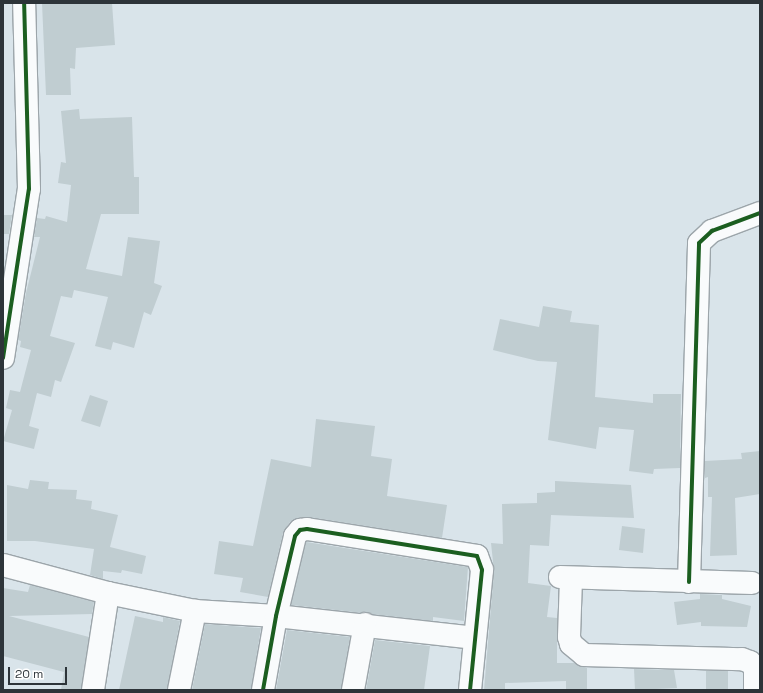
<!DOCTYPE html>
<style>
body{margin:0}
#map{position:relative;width:763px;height:693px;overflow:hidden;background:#d9e4ea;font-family:"Space Grotesk",sans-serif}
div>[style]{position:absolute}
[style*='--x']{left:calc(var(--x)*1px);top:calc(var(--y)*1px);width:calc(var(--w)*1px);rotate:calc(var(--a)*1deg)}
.building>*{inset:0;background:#c0cdd1}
.roads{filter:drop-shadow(1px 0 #9ca5aa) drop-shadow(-1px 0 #9ca5aa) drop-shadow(0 1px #9ca5aa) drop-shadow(0 -1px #9ca5aa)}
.minor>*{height:22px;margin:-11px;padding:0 11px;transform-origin:11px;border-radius:11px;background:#f9fbfc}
.cycleway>*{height:4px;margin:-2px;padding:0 2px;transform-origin:2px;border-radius:2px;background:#1b5e20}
span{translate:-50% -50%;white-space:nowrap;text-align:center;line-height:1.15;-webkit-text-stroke:3px #fff;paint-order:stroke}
.frame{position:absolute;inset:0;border:4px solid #2d3439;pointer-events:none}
.scale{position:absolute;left:8px;top:667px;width:59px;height:18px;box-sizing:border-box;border:2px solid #2d3439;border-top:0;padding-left:5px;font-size:12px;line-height:14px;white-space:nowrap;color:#2d3439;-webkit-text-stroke:3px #fff;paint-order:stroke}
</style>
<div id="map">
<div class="building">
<div style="clip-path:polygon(42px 3px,112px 3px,115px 45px,76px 48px,75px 69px,70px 68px,71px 95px,46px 95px)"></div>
<div style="clip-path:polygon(79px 109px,80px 119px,132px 117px,134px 177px,139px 177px,139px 214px,101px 214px,86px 269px,122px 276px,128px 237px,160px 241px,154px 283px,162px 286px,151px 315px,144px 312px,134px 348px,113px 342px,111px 350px,95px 346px,108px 297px,74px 290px,72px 298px,61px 296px,50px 336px,75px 343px,61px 382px,55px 380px,51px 397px,37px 393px,29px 426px,39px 429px,34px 449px,3px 441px,12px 410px,6px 408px,10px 390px,20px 392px,31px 350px,20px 347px,21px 341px,18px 340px,26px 293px,40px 237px,34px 237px,37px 218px,45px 219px,46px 216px,67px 222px,71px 185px,58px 183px,61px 162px,66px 163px,61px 111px)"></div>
<div style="clip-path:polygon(3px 215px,12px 215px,9px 234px,3px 234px)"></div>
<div style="clip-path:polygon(543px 306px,572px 311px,570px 322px,599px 325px,595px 397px,653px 403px,653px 394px,681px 394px,680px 468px,654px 469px,653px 474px,629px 471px,634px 430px,599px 427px,596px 449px,548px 440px,557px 362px,538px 361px,493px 350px,500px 319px,539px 327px)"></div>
<div style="clip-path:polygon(90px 395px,108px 401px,100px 427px,81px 421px)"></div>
<div style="clip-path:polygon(316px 419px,375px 426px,371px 456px,392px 459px,387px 496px,447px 505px,442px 538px,309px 517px,298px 518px,290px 522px,283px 533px,268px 597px,240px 592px,243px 578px,214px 574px,219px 541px,253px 546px,271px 459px,311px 467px)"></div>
<div style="clip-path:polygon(760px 451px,760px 494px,735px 498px,737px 555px,710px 556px,712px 497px,708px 497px,708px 477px,705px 478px,705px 461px,742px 459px,741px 453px)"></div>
<div style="clip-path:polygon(30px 480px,49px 482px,48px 489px,77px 490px,76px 499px,92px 501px,91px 509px,118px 515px,110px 547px,146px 556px,142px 574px,122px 570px,121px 573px,103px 571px,103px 579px,90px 575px,94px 549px,35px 541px,7px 541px,7px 485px,28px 489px)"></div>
<div style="clip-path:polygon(555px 481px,631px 485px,634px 518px,551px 515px,549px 546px,530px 545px,528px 583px,551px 586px,547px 617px,557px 618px,557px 663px,574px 663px,587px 668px,587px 690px,566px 690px,566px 681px,505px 683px,505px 690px,484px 690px,494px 571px,491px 543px,503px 544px,502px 504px,537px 503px,537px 493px,555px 492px)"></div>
<div style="clip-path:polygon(622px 526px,645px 529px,643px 553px,619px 550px)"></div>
<div style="clip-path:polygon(306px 542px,468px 567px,464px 621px,433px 617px,433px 621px,291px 605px)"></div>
<div style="clip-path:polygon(30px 585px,94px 602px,92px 614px,9px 616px,89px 637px,81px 690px,61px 690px,64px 672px,3px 656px,3px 588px,28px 592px)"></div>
<div style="clip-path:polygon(700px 594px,722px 595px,722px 599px,751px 606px,747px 627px,701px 626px,701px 622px,677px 625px,674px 602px,700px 599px)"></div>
<div style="clip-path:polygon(135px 616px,163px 622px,163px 617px,180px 621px,167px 690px,119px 690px)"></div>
<div style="clip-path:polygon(205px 624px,261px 628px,251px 690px,192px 690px)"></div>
<div style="clip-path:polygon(287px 630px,350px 637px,341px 690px,276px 690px)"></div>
<div style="clip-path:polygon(375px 640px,430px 646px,424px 690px,366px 690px)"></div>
<div style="clip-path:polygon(634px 669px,674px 670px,677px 688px,635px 690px)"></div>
<div style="clip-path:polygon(706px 671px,728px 671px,728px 690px,706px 690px)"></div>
</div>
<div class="roads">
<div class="minor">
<div style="--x:3;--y:358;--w:171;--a:-81.3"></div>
<div style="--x:29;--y:189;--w:186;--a:-91.5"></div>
<div style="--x:3;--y:565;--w:109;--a:14.9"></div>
<div style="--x:108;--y:593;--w:89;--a:11.7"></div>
<div style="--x:195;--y:611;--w:81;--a:3.5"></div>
<div style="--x:276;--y:616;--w:199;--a:6.3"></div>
<div style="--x:560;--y:577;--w:192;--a:1.8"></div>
<div style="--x:571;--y:579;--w:58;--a:92"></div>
<div style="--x:569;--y:637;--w:7;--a:74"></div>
<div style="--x:571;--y:644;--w:17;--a:40"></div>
<div style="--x:584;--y:655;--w:158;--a:1.5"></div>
<div style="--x:742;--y:659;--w:9;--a:21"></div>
<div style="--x:750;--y:662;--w:8;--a:50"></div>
<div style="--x:755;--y:668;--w:22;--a:90"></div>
<div style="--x:689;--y:582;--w:339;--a:-88.3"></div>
<div style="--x:699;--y:243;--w:18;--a:-43"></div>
<div style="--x:712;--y:231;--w:51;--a:-20.6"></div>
<div style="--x:93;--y:690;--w:98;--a:-81.2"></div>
<div style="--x:179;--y:690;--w:81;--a:-78.6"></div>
<div style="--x:263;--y:690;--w:75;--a:-80"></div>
<div style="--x:276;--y:616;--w:82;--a:-76.6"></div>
<div style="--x:295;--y:536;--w:8;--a:-50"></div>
<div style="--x:300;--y:530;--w:7;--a:-8"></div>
<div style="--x:307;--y:529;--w:172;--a:9"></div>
<div style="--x:477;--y:556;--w:15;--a:70"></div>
<div style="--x:482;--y:570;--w:121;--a:95.7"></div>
<div style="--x:353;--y:690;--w:67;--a:-79.7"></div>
</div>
</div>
<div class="cycleway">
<div style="--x:3;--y:358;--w:171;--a:-81.3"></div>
<div style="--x:29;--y:189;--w:186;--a:-91.5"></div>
<div style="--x:689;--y:582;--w:339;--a:-88.3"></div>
<div style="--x:699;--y:243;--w:18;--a:-43"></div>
<div style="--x:712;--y:231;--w:51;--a:-20.6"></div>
<div style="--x:263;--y:690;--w:75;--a:-80"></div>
<div style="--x:276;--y:616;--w:82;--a:-76.6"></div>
<div style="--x:295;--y:536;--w:8;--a:-50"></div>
<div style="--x:300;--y:530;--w:7;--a:-8"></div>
<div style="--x:307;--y:529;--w:172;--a:9"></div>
<div style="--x:477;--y:556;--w:15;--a:70"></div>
<div style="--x:482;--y:570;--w:121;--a:95.7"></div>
</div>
<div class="frame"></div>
<div class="scale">20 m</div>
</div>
